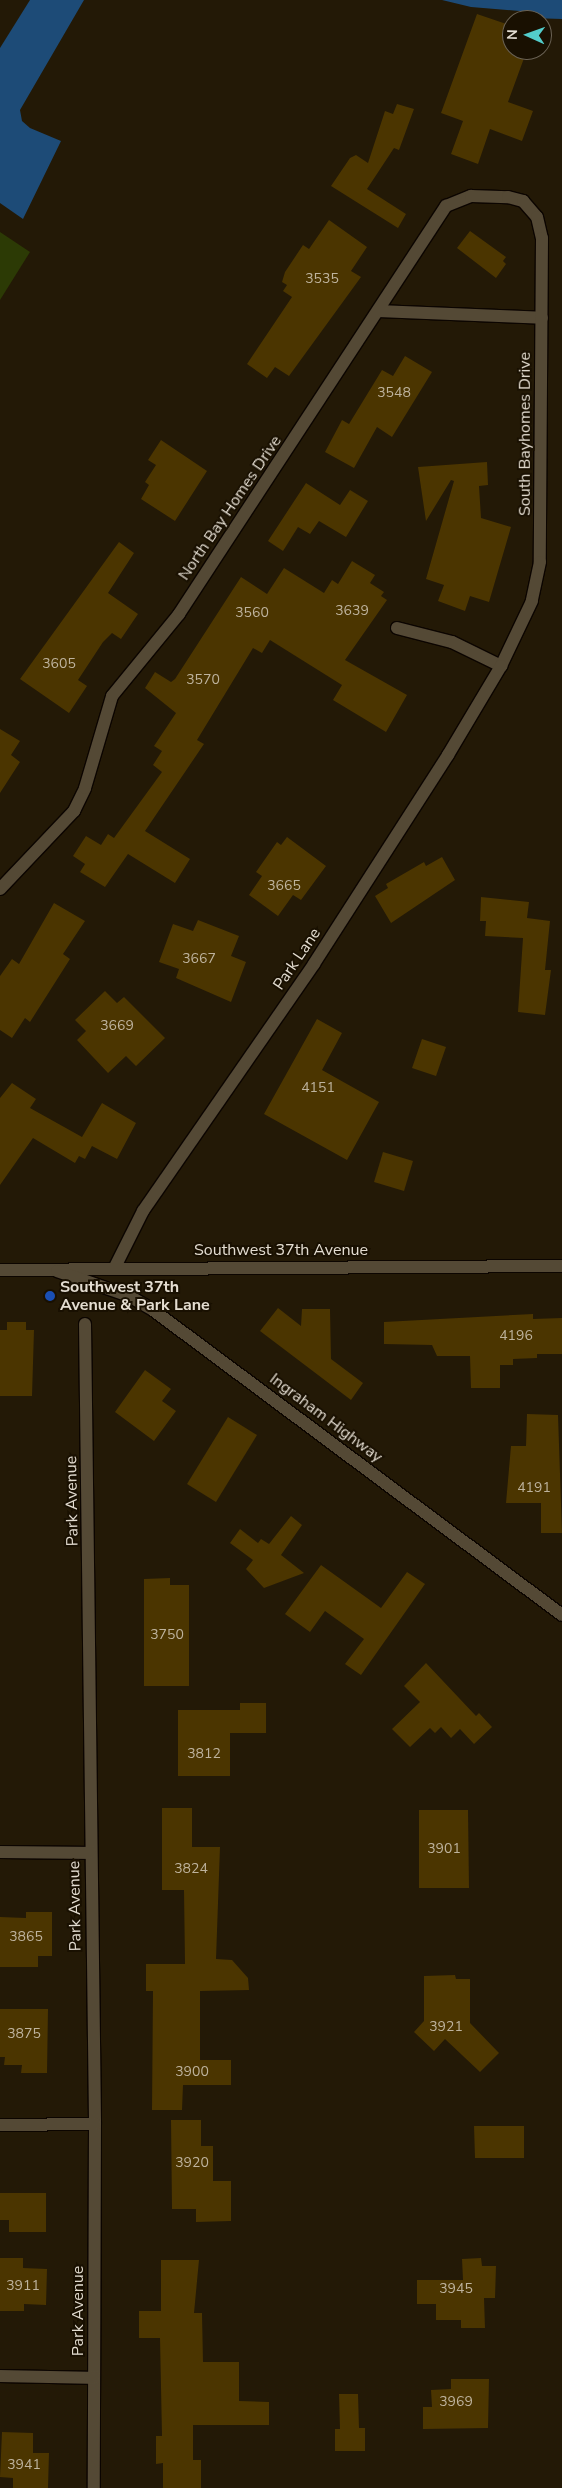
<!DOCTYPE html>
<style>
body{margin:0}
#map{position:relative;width:562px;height:2488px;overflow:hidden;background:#231906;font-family:"Nunito Sans",sans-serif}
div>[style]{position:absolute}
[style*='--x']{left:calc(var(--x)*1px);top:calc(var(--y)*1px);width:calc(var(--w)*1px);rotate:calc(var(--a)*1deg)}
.green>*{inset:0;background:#2c3a05}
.water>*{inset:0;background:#1d4b77}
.building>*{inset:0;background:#4b3500}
.roads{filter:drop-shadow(1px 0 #0c0500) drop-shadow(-1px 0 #0c0500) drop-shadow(0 1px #0c0500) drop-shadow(0 -1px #0c0500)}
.street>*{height:12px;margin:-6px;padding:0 6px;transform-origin:6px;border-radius:6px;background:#544935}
.secondary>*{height:12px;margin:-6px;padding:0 6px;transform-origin:6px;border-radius:6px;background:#544935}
.dots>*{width:14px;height:14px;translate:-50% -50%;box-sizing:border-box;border:2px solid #191001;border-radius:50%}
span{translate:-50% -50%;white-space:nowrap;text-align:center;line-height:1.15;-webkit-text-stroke:4px #191001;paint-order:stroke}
.number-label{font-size:14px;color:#beb39d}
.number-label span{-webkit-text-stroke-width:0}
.street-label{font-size:16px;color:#e4ddd1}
.poi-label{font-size:16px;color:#e4ddd1;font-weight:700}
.left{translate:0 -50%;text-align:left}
.north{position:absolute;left:502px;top:10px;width:50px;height:50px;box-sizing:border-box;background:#191001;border:1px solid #6a6254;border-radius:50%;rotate:272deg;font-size:14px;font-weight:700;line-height:20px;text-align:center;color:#e4ddd1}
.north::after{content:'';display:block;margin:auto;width:18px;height:22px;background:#53cdcb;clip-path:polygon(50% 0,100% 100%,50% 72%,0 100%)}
</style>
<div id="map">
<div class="green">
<div style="clip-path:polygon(0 232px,30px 252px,0 300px)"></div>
</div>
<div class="water">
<div style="clip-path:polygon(30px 0,84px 0,20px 110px,22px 121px,30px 128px,61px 141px,23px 219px,0 203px,0 48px)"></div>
<div style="clip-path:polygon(442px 0,562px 0,562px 19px,531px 18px,531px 12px,471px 7px)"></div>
</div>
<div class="building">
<div style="clip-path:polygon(477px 14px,512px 26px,512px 50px,527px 50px,508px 102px,533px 111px,522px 141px,490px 129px,478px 164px,451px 154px,463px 121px,441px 113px)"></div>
<div style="clip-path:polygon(397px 104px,414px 109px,399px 150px,394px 148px,367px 189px,406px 214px,398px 228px,331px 186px,350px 158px,356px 155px,368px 163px,385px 111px,393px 114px)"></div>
<div style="clip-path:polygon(329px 220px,367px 247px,351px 271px,361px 277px,289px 376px,275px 367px,267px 378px,247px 364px,292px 297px,283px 291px,287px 285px,282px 282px,285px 272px,303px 245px,309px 249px)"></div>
<div style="clip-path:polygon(470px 231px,506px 257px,503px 261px,506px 264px,496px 278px,457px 248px)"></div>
<div style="clip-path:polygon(405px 356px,432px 372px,392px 437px,377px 427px,354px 468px,325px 452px,342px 420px,349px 424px,382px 370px,393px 376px)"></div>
<div style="clip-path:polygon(161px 440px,207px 471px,175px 521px,141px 499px,149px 485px,145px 482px,156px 465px,148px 460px)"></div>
<div style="clip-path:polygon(487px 462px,488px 485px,479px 486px,481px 518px,511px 527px,489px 602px,470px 596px,465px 611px,438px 601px,444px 585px,426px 579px,454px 481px,451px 480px,426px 521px,418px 467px)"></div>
<div style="clip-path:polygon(306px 483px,340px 505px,350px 490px,368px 501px,346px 537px,319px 521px,310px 534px,298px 527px,283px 551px,268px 541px)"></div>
<div style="clip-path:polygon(119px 542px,134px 553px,108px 593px,138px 614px,121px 639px,112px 633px,103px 642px,78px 680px,87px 686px,69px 713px,20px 679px)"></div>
<div style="clip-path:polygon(352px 561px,375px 575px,370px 583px,384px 592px,381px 596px,387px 600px,345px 660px,407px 695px,386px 732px,333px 700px,342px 685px,270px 640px,262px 653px,253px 648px,197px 740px,204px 744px,145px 831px,190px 859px,175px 883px,128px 854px,105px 887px,80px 872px,85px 864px,73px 856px,86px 836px,101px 845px,108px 834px,114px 838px,162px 772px,153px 765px,162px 751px,154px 746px,176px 713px,145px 688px,155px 672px,171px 682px,175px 679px,241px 577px,267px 594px,284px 568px,324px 593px,332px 580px,338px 584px)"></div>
<div style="clip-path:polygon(0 729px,20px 741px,11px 755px,20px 762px,0 793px)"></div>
<div style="clip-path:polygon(287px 837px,326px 866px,301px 900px,293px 895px,278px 916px,249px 895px,262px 876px,256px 872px,277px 842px,281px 845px)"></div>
<div style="clip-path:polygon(442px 857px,455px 880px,391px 923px,375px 896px,388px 888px,386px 884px,424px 862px,426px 866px)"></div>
<div style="clip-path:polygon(481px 897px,529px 902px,527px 918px,550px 921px,545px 970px,551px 970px,545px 1015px,518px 1012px,523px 938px,485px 936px,486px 921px,480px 921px)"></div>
<div style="clip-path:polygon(54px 903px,85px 921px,63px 954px,70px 959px,30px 1022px,25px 1018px,12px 1038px,0 1030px,0 976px,12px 959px,19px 964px)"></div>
<div style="clip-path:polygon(198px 920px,239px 936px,231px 956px,246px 962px,231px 1002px,176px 978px,179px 969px,159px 962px,173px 924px,193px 931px)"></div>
<div style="clip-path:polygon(105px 991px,117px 1003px,124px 997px,165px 1038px,136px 1066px,126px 1056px,108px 1073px,77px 1040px,86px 1031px,75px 1020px)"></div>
<div style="clip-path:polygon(317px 1019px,342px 1033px,322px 1070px,379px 1102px,347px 1160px,264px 1114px)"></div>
<div style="clip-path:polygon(422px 1039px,446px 1047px,436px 1076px,412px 1068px)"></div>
<div style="clip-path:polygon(12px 1083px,36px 1099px,30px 1108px,82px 1137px,102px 1103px,136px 1123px,117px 1159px,92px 1146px,85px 1159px,79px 1156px,75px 1163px,33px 1138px,0 1185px,0 1098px)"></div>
<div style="clip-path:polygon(383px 1152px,413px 1161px,404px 1191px,374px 1182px)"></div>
<div style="clip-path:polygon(278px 1308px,301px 1326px,302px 1309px,330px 1309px,331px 1359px,363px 1383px,351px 1400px,260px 1331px)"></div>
<div style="clip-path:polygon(533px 1314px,533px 1319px,562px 1318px,562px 1354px,537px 1354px,537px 1358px,513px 1359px,513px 1365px,500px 1365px,500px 1388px,471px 1388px,470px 1356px,437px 1356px,432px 1345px,384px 1344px,384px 1322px)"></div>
<div style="clip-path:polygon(7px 1322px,26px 1322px,26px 1330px,34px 1330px,32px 1396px,0 1396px,0 1330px,7px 1330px)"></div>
<div style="clip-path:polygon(145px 1370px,171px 1389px,162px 1401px,176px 1411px,154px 1441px,115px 1412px)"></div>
<div style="clip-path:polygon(527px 1414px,558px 1415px,562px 1533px,541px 1533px,541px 1503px,506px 1503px,511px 1446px,526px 1446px)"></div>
<div style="clip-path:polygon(228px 1417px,257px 1435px,216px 1502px,187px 1484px)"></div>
<div style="clip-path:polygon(291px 1516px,302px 1525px,281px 1555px,304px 1573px,264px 1588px,246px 1569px,253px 1560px,230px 1543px,240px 1529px,258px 1543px,261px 1539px,269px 1544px)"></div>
<div style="clip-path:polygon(321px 1565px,381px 1608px,407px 1572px,425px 1584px,361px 1675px,345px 1664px,364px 1639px,325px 1611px,310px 1632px,285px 1614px)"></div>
<div style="clip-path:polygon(170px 1578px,170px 1585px,189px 1585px,189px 1686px,144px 1686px,144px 1579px)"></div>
<div style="clip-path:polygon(426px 1663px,476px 1716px,479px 1713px,492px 1727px,474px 1744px,460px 1729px,451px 1738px,441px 1727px,435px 1733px,430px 1728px,410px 1747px,392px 1729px,420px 1702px,404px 1686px)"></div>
<div style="clip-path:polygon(240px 1703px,266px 1703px,266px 1733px,230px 1733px,230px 1776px,178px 1776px,178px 1710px,240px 1710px)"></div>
<div style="clip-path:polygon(162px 1808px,192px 1808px,192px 1847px,220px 1847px,216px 1959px,232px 1960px,248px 1978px,249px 1990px,200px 1991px,200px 2060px,231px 2060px,231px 2085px,183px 2085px,182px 2110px,152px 2110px,153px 1991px,146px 1991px,146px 1964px,185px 1964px,184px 1890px,162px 1890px)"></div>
<div style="clip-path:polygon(419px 1810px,468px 1810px,469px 1888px,419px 1888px)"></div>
<div style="clip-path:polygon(26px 1912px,52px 1912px,52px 1956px,38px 1956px,38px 1967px,0 1967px,0 1917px,26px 1918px)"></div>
<div style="clip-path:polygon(455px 1975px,456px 1979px,470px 1979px,470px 2023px,499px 2053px,480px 2072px,445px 2039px,434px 2051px,414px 2032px,424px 2021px,424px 1976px)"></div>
<div style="clip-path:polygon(0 2009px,48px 2009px,47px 2073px,21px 2073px,22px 2065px,4px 2065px,5px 2057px,0 2057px)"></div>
<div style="clip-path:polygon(171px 2120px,201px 2120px,201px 2146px,213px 2146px,213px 2181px,231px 2181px,231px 2221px,196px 2222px,196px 2209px,172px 2209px)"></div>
<div style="clip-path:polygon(474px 2126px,524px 2126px,524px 2158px,475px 2158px)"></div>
<div style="clip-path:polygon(0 2193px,46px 2193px,46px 2232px,9px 2232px,9px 2220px,0 2220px)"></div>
<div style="clip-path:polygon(0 2258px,23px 2258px,23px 2268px,47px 2269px,46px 2305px,24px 2304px,24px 2311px,0 2311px)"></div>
<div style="clip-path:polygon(481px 2258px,482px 2266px,496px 2266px,495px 2298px,484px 2298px,485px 2328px,461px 2328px,461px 2320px,436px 2320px,436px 2304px,417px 2304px,417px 2280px,463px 2280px,462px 2259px)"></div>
<div style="clip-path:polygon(161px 2260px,199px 2260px,194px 2313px,202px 2313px,203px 2362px,239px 2362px,239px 2401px,269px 2402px,269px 2425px,193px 2425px,193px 2460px,201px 2460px,201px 2488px,163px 2488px,163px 2463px,156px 2464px,156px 2436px,162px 2436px,160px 2338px,139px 2338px,139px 2311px,161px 2311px)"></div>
<div style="clip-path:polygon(451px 2379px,489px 2379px,488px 2428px,423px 2429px,423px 2407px,432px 2407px,431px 2390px,451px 2389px)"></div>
<div style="clip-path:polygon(339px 2394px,358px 2394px,359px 2428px,365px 2428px,365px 2451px,335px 2451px,335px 2429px,340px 2429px)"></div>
<div style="clip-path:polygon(2px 2432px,33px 2433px,33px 2453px,49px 2453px,48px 2488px,13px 2488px,13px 2478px,0 2477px)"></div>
</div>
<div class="roads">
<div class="street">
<div style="--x:378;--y:311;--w:164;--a:2.4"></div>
<div style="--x:397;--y:628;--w:57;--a:14.3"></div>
<div style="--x:452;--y:642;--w:55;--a:26.1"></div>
<div style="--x:0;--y:889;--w:108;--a:-46.5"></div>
<div style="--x:74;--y:811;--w:25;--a:-64"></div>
<div style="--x:85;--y:788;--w:96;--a:-73.6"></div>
<div style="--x:112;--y:696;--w:106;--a:-50.7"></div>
<div style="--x:179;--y:614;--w:488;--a:-56.8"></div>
<div style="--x:446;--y:206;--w:27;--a:-22"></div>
<div style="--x:471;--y:196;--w:37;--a:2"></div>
<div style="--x:508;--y:197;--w:16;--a:15"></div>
<div style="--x:523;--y:201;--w:21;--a:49"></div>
<div style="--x:537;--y:217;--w:22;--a:77"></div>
<div style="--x:542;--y:238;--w:324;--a:90.4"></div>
<div style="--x:540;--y:562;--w:40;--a:102"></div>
<div style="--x:532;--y:601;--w:72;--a:115.5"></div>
<div style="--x:501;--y:666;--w:104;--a:120.8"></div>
<div style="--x:448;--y:755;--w:248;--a:122.7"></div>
<div style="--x:314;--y:964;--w:300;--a:124.7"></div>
<div style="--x:143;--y:1211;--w:63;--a:116.6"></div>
<div style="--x:85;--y:1324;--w:800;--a:89.28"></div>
<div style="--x:95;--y:2124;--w:364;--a:90.2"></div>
<div style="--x:0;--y:1852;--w:90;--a:0.6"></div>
<div style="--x:0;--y:2125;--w:95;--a:-0.6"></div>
<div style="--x:0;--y:2376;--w:94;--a:1.2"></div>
</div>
<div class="secondary">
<div style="--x:0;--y:1270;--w:562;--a:-0.41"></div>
<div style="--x:57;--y:1271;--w:76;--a:19.1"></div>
<div style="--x:129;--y:1296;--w:28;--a:30"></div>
<div style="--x:153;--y:1310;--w:510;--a:36.71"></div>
</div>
</div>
<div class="dots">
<div style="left:50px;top:1296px;background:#1a4fb4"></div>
</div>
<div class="number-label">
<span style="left:322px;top:279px">3535</span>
<span style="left:394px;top:393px">3548</span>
<span style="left:352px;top:611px">3639</span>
<span style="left:252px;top:613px">3560</span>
<span style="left:59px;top:664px">3605</span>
<span style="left:203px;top:680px">3570</span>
<span style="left:284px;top:886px">3665</span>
<span style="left:199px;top:959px">3667</span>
<span style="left:117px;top:1026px">3669</span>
<span style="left:318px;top:1088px">4151</span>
<span style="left:516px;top:1336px">4196</span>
<span style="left:534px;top:1488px">4191</span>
<span style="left:167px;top:1635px">3750</span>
<span style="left:204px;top:1754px">3812</span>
<span style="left:444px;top:1849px">3901</span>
<span style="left:191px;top:1869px">3824</span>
<span style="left:26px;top:1937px">3865</span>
<span style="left:446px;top:2027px">3921</span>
<span style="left:24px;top:2034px">3875</span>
<span style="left:192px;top:2072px">3900</span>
<span style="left:192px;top:2163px">3920</span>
<span style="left:23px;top:2286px">3911</span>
<span style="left:456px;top:2289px">3945</span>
<span style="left:456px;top:2402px">3969</span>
<span style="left:24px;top:2465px">3941</span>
</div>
<div class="street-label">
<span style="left:525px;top:434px;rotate:-90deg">South Bayhomes Drive</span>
<span style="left:230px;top:508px;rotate:-56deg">North Bay Homes Drive</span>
<span style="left:297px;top:959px;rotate:-56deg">Park Lane</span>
<span style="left:281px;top:1250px">Southwest 37th Avenue</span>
<span style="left:326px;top:1418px;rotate:37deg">Ingraham Highway</span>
<span style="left:72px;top:1501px;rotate:-91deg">Park Avenue</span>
<span style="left:75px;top:1906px;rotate:-91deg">Park Avenue</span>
<span style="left:78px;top:2311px;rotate:-90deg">Park Avenue</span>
</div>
<div class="poi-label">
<span class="left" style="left:60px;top:1296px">Southwest 37th<br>Avenue &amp; Park Lane</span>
</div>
<div class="north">N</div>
</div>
